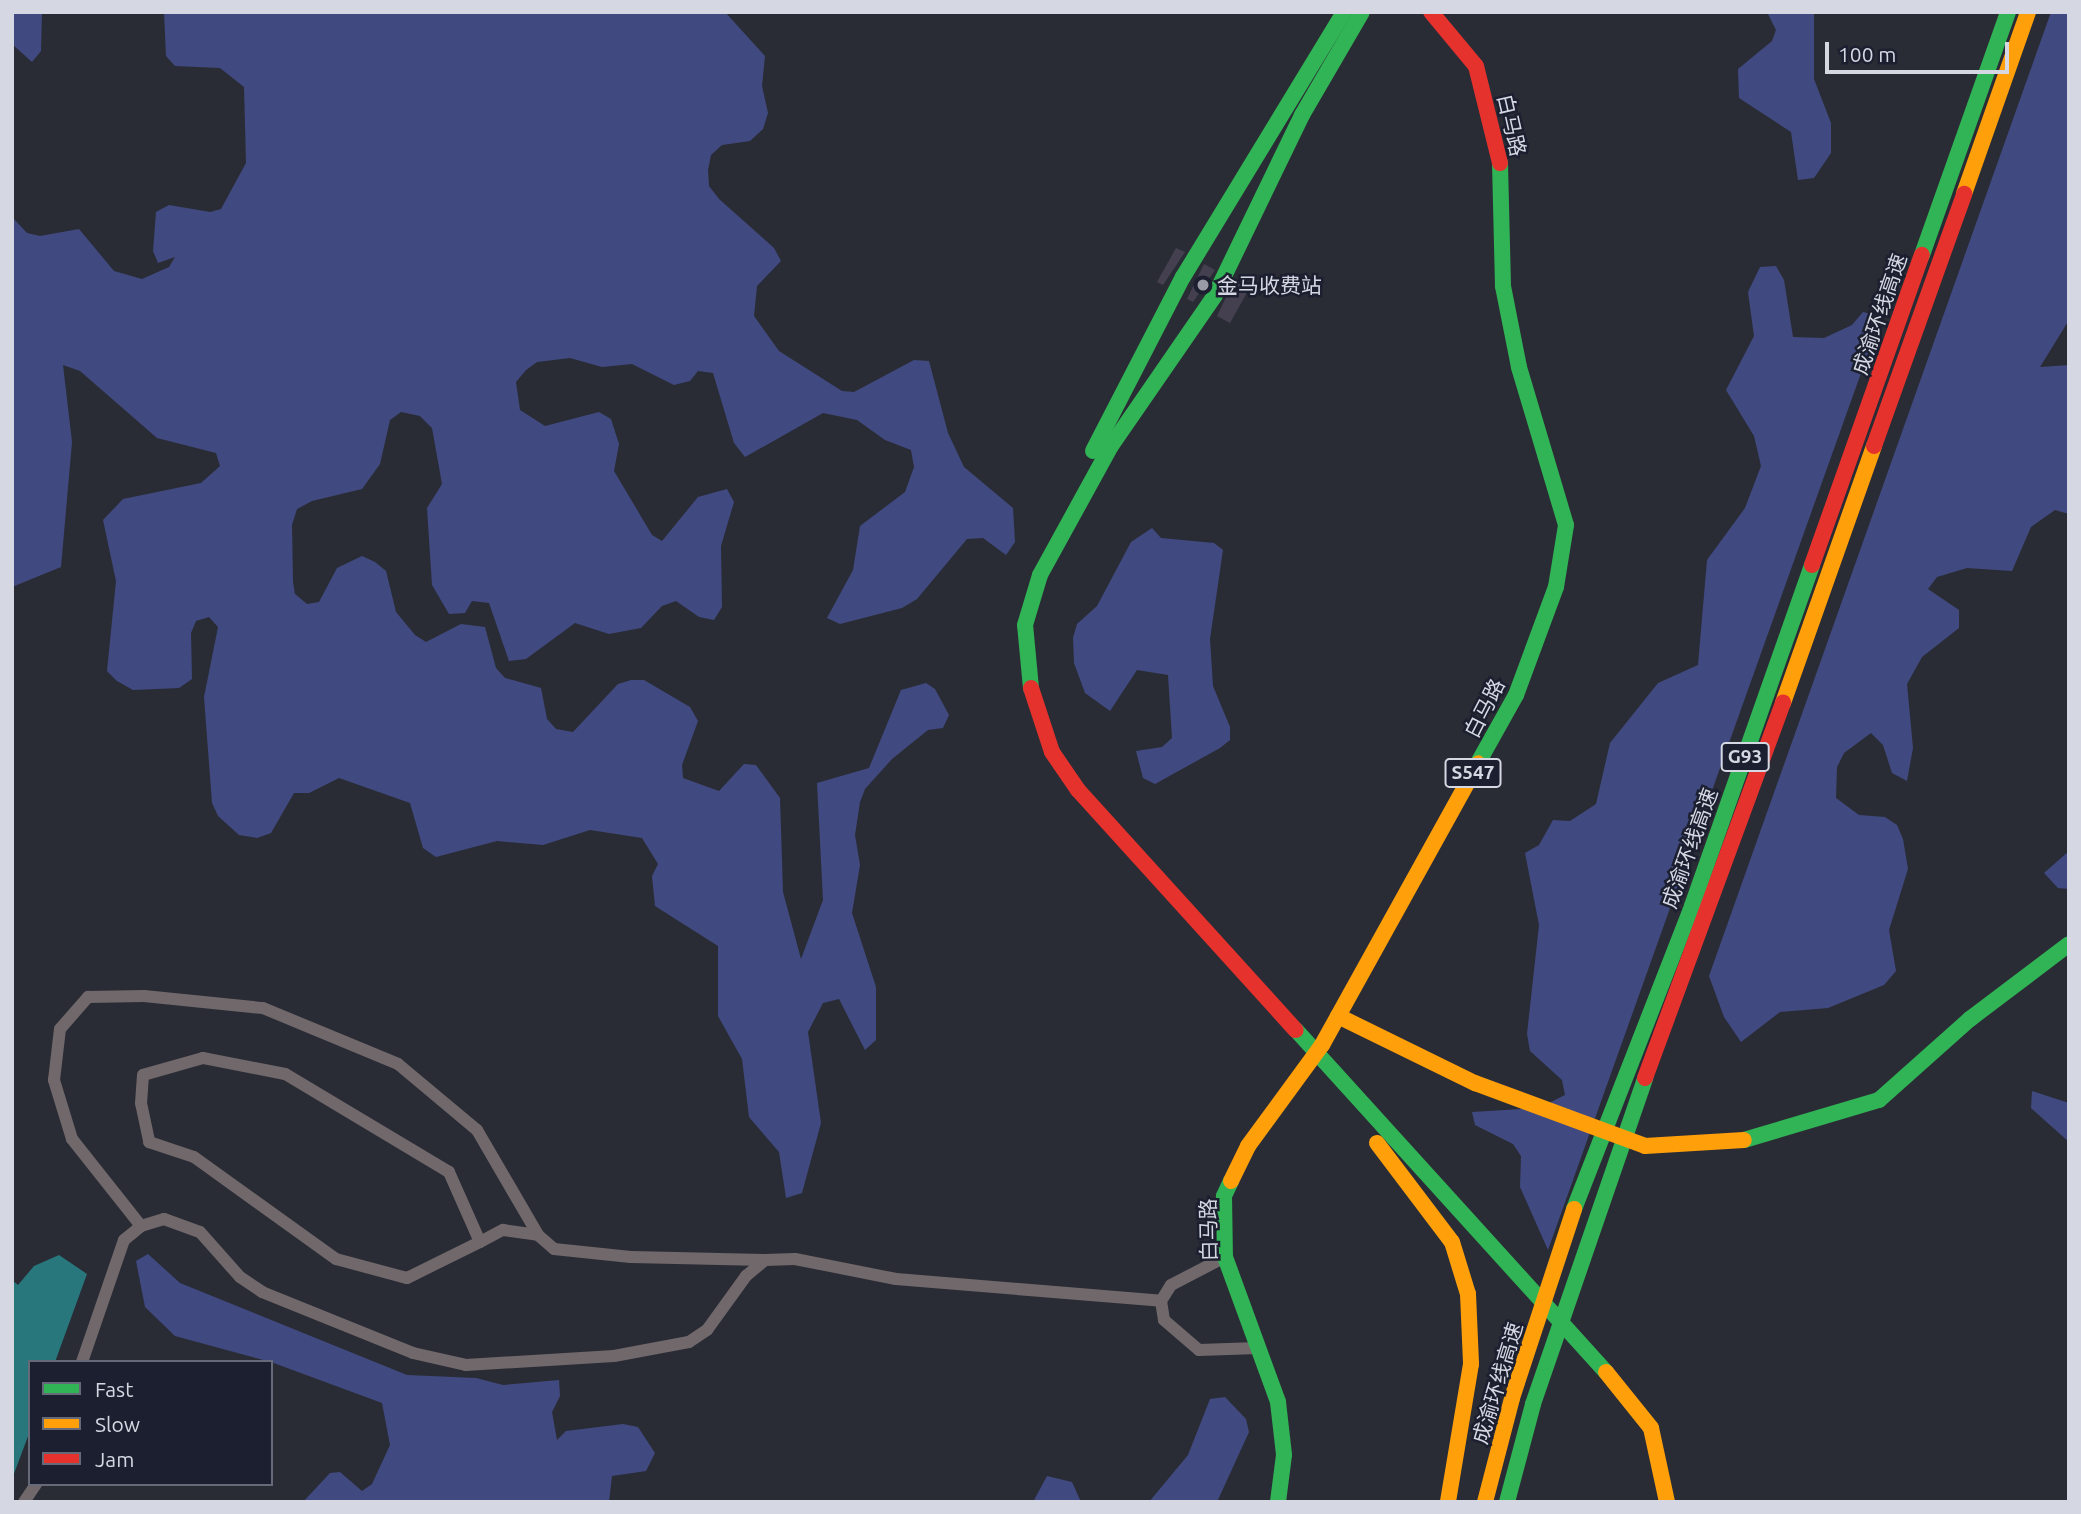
<!DOCTYPE html>
<meta charset="utf-8">
<style>
body{margin:0}
#map{position:relative;width:2081px;height:1514px;overflow:hidden;background:#2a2c35;font-family:Ubuntu,"Noto Sans SC",sans-serif}
div>[style]{position:absolute}
[style*='--x']{left:calc(var(--x)*1px);top:calc(var(--y)*1px);width:calc(var(--w)*1px);rotate:calc(var(--a)*1deg)}
.forest>*{inset:0;background:#404a80}
.water>*{inset:0;background:#27777c}
.building>*{inset:0;background:#444050}
.street>*{height:12px;margin:-6px;padding:0 6px;transform-origin:6px;border-radius:6px;background:#71686b}
.fast>*{height:16px;margin:-8px;padding:0 8px;transform-origin:8px;border-radius:8px;background:#30b455}
.slow>*{height:16px;margin:-8px;padding:0 8px;transform-origin:8px;border-radius:8px;background:#ff9f0a}
.jam>*{height:16px;margin:-8px;padding:0 8px;transform-origin:8px;border-radius:8px;background:#e5322d}
.dots>*{width:19px;height:19px;translate:-50% -50%;box-sizing:border-box;border:4px solid #1c1f2f;border-radius:50%}
span{translate:-50% -50%;white-space:nowrap;text-align:center;line-height:1.15;-webkit-text-stroke:5px #1c1f2f;paint-order:stroke}
.shield-label span{padding:2px 5px;background:#1c1f2f;border:2px solid;border-radius:5px;-webkit-text-stroke-width:0}
.shield-label{font-size:19px;color:#d5d8e3;font-weight:700}
.street-label{font-size:21px;color:#d5d8e3}
.poi-label{font-size:21px;color:#d5d8e3}
.left{translate:0 -50%;text-align:left}
.frame{position:absolute;inset:0;border:14px solid #d5d8e3;pointer-events:none}
.legend{position:absolute;left:28px;top:1360px;width:245px;height:126px;box-sizing:border-box;background:#1c1f2f;border:2px solid #666977;margin:0;padding:9px 12px;list-style:none;font-size:21px;color:#d5d8e3}
.legend li{display:flex;align-items:center;gap:14px;height:35px}
.legend b{width:35px;border:2px solid #666977}
.scale{position:absolute;left:1825px;top:42px;width:184px;height:32px;box-sizing:border-box;border:4px solid #d5d8e3;border-top:0;padding-left:9px;font-size:21px;line-height:24px;white-space:nowrap;color:#d5d8e3;-webkit-text-stroke:5px #1c1f2f;paint-order:stroke}
</style>
<div id="map">
<div class="forest">
<div style="clip-path:polygon(12px 12px,42px 12px,41px 51px,32px 62px,12px 44px)"></div>
<div style="clip-path:polygon(164px 12px,725px 12px,765px 56px,762px 86px,768px 113px,763px 129px,750px 141px,722px 145px,711px 155px,708px 170px,709px 186px,719px 199px,774px 248px,781px 261px,757px 286px,754px 316px,779px 351px,842px 391px,854px 392px,914px 360px,929px 361px,948px 433px,964px 467px,1013px 508px,1015px 542px,1006px 555px,983px 538px,967px 539px,917px 599px,902px 608px,840px 624px,827px 618px,853px 570px,860px 526px,905px 492px,914px 467px,911px 450px,885px 440px,857px 420px,823px 413px,745px 457px,734px 443px,713px 373px,698px 371px,690px 381px,674px 385px,632px 364px,602px 367px,570px 358px,537px 362px,526px 370px,516px 382px,520px 410px,545px 426px,599px 412px,611px 419px,619px 444px,614px 471px,652px 535px,662px 541px,698px 497px,727px 489px,734px 502px,721px 546px,722px 607px,714px 620px,699px 617px,676px 601px,662px 606px,641px 628px,609px 634px,575px 623px,526px 659px,509px 661px,489px 603px,472px 601px,465px 613px,449px 614px,432px 585px,427px 508px,442px 484px,432px 428px,420px 416px,401px 412px,390px 420px,380px 464px,362px 489px,312px 501px,297px 509px,292px 525px,293px 582px,295px 594px,307px 604px,319px 602px,337px 568px,362px 556px,375px 562px,386px 571px,396px 612px,415px 635px,426px 642px,461px 624px,485px 627px,496px 668px,505px 678px,541px 688px,547px 719px,556px 729px,573px 732px,618px 684px,631px 680px,644px 680px,690px 707px,698px 721px,682px 765px,683px 778px,719px 791px,744px 764px,756px 765px,780px 798px,783px 892px,801px 959px,823px 900px,817px 783px,869px 768px,901px 690px,926px 683px,935px 689px,949px 715px,943px 728px,928px 730px,892px 759px,865px 789px,860px 802px,855px 835px,860px 865px,852px 913px,876px 987px,876px 1040px,865px 1050px,839px 999px,823px 1003px,808px 1032px,821px 1123px,802px 1193px,786px 1198px,779px 1152px,749px 1117px,742px 1059px,718px 1016px,718px 946px,655px 906px,652px 876px,658px 864px,642px 838px,590px 830px,543px 845px,497px 841px,436px 857px,423px 848px,410px 803px,339px 778px,309px 793px,294px 793px,271px 833px,257px 838px,239px 835px,218px 816px,212px 803px,204px 697px,218px 627px,209px 617px,196px 621px,191px 633px,192px 679px,179px 688px,133px 690px,117px 681px,107px 671px,116px 581px,103px 520px,123px 499px,201px 483px,220px 466px,216px 453px,157px 438px,80px 371px,63px 365px,72px 442px,61px 567px,12px 587px,12px 217px,27px 233px,40px 236px,79px 229px,114px 271px,142px 279px,169px 267px,175px 257px,158px 263px,153px 251px,156px 212px,169px 205px,210px 212px,221px 209px,246px 163px,244px 87px,220px 68px,175px 66px,166px 56px)"></div>
<div style="clip-path:polygon(1767px 12px,1814px 12px,1814px 79px,1831px 123px,1831px 153px,1814px 178px,1798px 180px,1791px 132px,1739px 98px,1738px 69px,1772px 41px,1776px 30px)"></div>
<div style="clip-path:polygon(2051px 12px,2069px 12px,2069px 320px,2040px 367px,2069px 365px,2069px 514px,2055px 510px,2031px 527px,2012px 571px,1967px 568px,1937px 577px,1928px 589px,1959px 610px,1959px 628px,1922px 657px,1907px 684px,1913px 748px,1907px 781px,1892px 773px,1883px 745px,1871px 733px,1844px 753px,1837px 767px,1836px 798px,1859px 815px,1885px 817px,1897px 825px,1903px 839px,1908px 869px,1889px 930px,1896px 971px,1884px 985px,1828px 1008px,1780px 1012px,1741px 1042px,1724px 1017px,1709px 976px)"></div>
<div style="clip-path:polygon(1776px 266px,1784px 280px,1793px 337px,1824px 338px,1852px 325px,1863px 312px,1881px 317px,1548px 1250px,1520px 1187px,1521px 1156px,1513px 1144px,1475px 1125px,1472px 1112px,1539px 1108px,1565px 1095px,1562px 1080px,1530px 1051px,1527px 1034px,1539px 925px,1525px 853px,1539px 845px,1553px 820px,1570px 821px,1596px 804px,1610px 743px,1658px 683px,1698px 665px,1707px 560px,1745px 508px,1761px 466px,1754px 436px,1726px 390px,1754px 336px,1748px 292px,1760px 267px)"></div>
<div style="clip-path:polygon(1152px 528px,1161px 538px,1214px 543px,1223px 550px,1210px 639px,1213px 686px,1230px 727px,1230px 740px,1220px 748px,1155px 784px,1143px 778px,1136px 751px,1162px 747px,1172px 738px,1168px 675px,1137px 670px,1110px 711px,1085px 693px,1074px 663px,1073px 638px,1077px 624px,1097px 606px,1131px 542px)"></div>
<div style="clip-path:polygon(2069px 851px,2069px 889px,2058px 888px,2044px 873px)"></div>
<div style="clip-path:polygon(2032px 1091px,2069px 1103px,2069px 1142px,2031px 1108px)"></div>
<div style="clip-path:polygon(148px 1254px,180px 1283px,407px 1375px,476px 1378px,503px 1385px,559px 1380px,560px 1396px,552px 1412px,557px 1440px,566px 1431px,623px 1424px,638px 1427px,655px 1453px,646px 1471px,612px 1476px,609px 1502px,303px 1502px,330px 1473px,340px 1472px,362px 1491px,372px 1484px,390px 1445px,382px 1403px,271px 1362px,175px 1336px,145px 1307px,136px 1261px)"></div>
<div style="clip-path:polygon(1225px 1397px,1246px 1419px,1249px 1432px,1217px 1502px,1149px 1502px,1188px 1455px,1210px 1399px)"></div>
<div style="clip-path:polygon(1047px 1476px,1072px 1482px,1081px 1502px,1033px 1502px)"></div>
</div>
<div class="water">
<div style="clip-path:polygon(59px 1255px,87px 1274px,55px 1362px,30px 1362px,30px 1431px,12px 1479px,12px 1280px,18px 1285px,34px 1266px)"></div>
</div>
<div class="building">
<div style="clip-path:polygon(1176px 248px,1185px 252px,1163px 285px,1157px 282px)"></div>
<div style="clip-path:polygon(1204px 264px,1215px 270px,1193px 302px,1187px 299px)"></div>
<div style="clip-path:polygon(1234px 281px,1249px 289px,1230px 323px,1217px 316px)"></div>
</div>
<div class="street">
<div style="--x:141;--y:1226;--w:111;--a:-128.4"></div>
<div style="--x:72;--y:1139;--w:62;--a:-107"></div>
<div style="--x:54;--y:1080;--w:51;--a:-83.3"></div>
<div style="--x:60;--y:1029;--w:43;--a:-48.8"></div>
<div style="--x:88;--y:997;--w:56;--a:-1"></div>
<div style="--x:144;--y:996;--w:120;--a:5.8"></div>
<div style="--x:263;--y:1008;--w:146;--a:22.5"></div>
<div style="--x:398;--y:1064;--w:103;--a:39.9"></div>
<div style="--x:477;--y:1130;--w:121;--a:59.8"></div>
<div style="--x:538;--y:1235;--w:21;--a:41"></div>
<div style="--x:554;--y:1249;--w:77;--a:5.9"></div>
<div style="--x:631;--y:1257;--w:134;--a:1.3"></div>
<div style="--x:480;--y:1242;--w:77;--a:-113.9"></div>
<div style="--x:449;--y:1172;--w:191;--a:-149.1"></div>
<div style="--x:285;--y:1074;--w:84;--a:-169"></div>
<div style="--x:203;--y:1058;--w:62;--a:164.2"></div>
<div style="--x:143;--y:1075;--w:28;--a:94"></div>
<div style="--x:141;--y:1103;--w:40;--a:78"></div>
<div style="--x:149;--y:1142;--w:47;--a:18.4"></div>
<div style="--x:194;--y:1157;--w:175;--a:35.7"></div>
<div style="--x:336;--y:1259;--w:73;--a:15"></div>
<div style="--x:407;--y:1278;--w:81;--a:-26.3"></div>
<div style="--x:480;--y:1242;--w:26;--a:-28"></div>
<div style="--x:503;--y:1230;--w:35;--a:8"></div>
<div style="--x:1225;--y:1257;--w:61;--a:152.6"></div>
<div style="--x:1171;--y:1285;--w:19;--a:122"></div>
<div style="--x:1161;--y:1301;--w:19;--a:81"></div>
<div style="--x:1164;--y:1320;--w:46;--a:40.6"></div>
<div style="--x:1199;--y:1350;--w:59;--a:-1.9"></div>
<div style="--x:82;--y:1362;--w:129;--a:-71"></div>
<div style="--x:124;--y:1240;--w:22;--a:-39"></div>
<div style="--x:141;--y:1226;--w:24;--a:-17"></div>
<div style="--x:164;--y:1219;--w:38;--a:20"></div>
<div style="--x:200;--y:1232;--w:60;--a:48.4"></div>
<div style="--x:240;--y:1277;--w:27;--a:34"></div>
<div style="--x:262;--y:1292;--w:163;--a:22"></div>
<div style="--x:413;--y:1353;--w:54;--a:12.8"></div>
<div style="--x:466;--y:1365;--w:148;--a:-3.5"></div>
<div style="--x:614;--y:1356;--w:76;--a:-10.6"></div>
<div style="--x:689;--y:1342;--w:22;--a:-34"></div>
<div style="--x:707;--y:1330;--w:67;--a:-54.2"></div>
<div style="--x:746;--y:1276;--w:25;--a:-40"></div>
<div style="--x:765;--y:1260;--w:30;--a:-2"></div>
<div style="--x:795;--y:1259;--w:103;--a:11.2"></div>
<div style="--x:896;--y:1279;--w:266;--a:4.7"></div>
<div style="--x:24;--y:1502;--w:22;--a:-56"></div>
</div>
<div class="fast">
<div style="--x:1922;--y:255;--w:258;--a:-70.5"></div>
<div style="--x:1183;--y:277;--w:310;--a:-58.7"></div>
<div style="--x:1215;--y:295;--w:200;--a:-64.2"></div>
<div style="--x:1302;--y:115;--w:119;--a:-59.8"></div>
<div style="--x:1093;--y:451;--w:196;--a:-62.7"></div>
<div style="--x:1031;--y:688;--w:63;--a:-95.4"></div>
<div style="--x:1025;--y:625;--w:52;--a:-73.3"></div>
<div style="--x:1040;--y:575;--w:147;--a:-61.2"></div>
<div style="--x:1111;--y:446;--w:183;--a:-55.4"></div>
<div style="--x:1478;--y:763;--w:78;--a:-60.8"></div>
<div style="--x:1516;--y:695;--w:115;--a:-69.7"></div>
<div style="--x:1556;--y:587;--w:63;--a:-80.8"></div>
<div style="--x:1566;--y:525;--w:165;--a:-106.6"></div>
<div style="--x:1519;--y:367;--w:83;--a:-101.2"></div>
<div style="--x:1503;--y:286;--w:123;--a:-91.4"></div>
<div style="--x:1296;--y:1030;--w:462;--a:47.8"></div>
<div style="--x:1744;--y:1140;--w:141;--a:-16.5"></div>
<div style="--x:1879;--y:1100;--w:122;--a:-41.7"></div>
<div style="--x:1970;--y:1019;--w:124;--a:-37.1"></div>
<div style="--x:1231;--y:1181;--w:17;--a:115"></div>
<div style="--x:1224;--y:1196;--w:61;--a:89.1"></div>
<div style="--x:1225;--y:1257;--w:154;--a:69.9"></div>
<div style="--x:1278;--y:1402;--w:53;--a:83.5"></div>
<div style="--x:1284;--y:1455;--w:47;--a:97.3"></div>
<div style="--x:1574;--y:1209;--w:325;--a:-68.7"></div>
<div style="--x:1692;--y:906;--w:361;--a:-70.6"></div>
<div style="--x:1507;--y:1502;--w:101;--a:-75.1"></div>
<div style="--x:1533;--y:1404;--w:345;--a:-71"></div>
</div>
<div class="slow">
<div style="--x:1964;--y:194;--w:193;--a:-70.6"></div>
<div style="--x:1783;--y:703;--w:273;--a:-70.5"></div>
<div style="--x:1338;--y:1016;--w:153;--a:26.1"></div>
<div style="--x:1475;--y:1083;--w:181;--a:20.3"></div>
<div style="--x:1645;--y:1146;--w:99;--a:-3.5"></div>
<div style="--x:1377;--y:1143;--w:124;--a:52.9"></div>
<div style="--x:1452;--y:1242;--w:54;--a:72.9"></div>
<div style="--x:1468;--y:1294;--w:70;--a:87.5"></div>
<div style="--x:1471;--y:1364;--w:140;--a:99.5"></div>
<div style="--x:1231;--y:1181;--w:39;--a:-64"></div>
<div style="--x:1248;--y:1146;--w:125;--a:-53.8"></div>
<div style="--x:1322;--y:1045;--w:322;--a:-61"></div>
<div style="--x:1606;--y:1372;--w:72;--a:51.2"></div>
<div style="--x:1651;--y:1428;--w:76;--a:77.8"></div>
<div style="--x:1485;--y:1502;--w:107;--a:-75.4"></div>
<div style="--x:1512;--y:1398;--w:199;--a:-71.8"></div>
</div>
<div class="jam">
<div style="--x:1431;--y:12;--w:70;--a:50.2"></div>
<div style="--x:1476;--y:66;--w:100;--a:76.1"></div>
<div style="--x:1874;--y:446;--w:268;--a:-70.3"></div>
<div style="--x:1812;--y:565;--w:329;--a:-70.5"></div>
<div style="--x:1031;--y:688;--w:67;--a:71.8"></div>
<div style="--x:1052;--y:752;--w:46;--a:55.6"></div>
<div style="--x:1078;--y:790;--w:324;--a:47.8"></div>
<div style="--x:1645;--y:1078;--w:400;--a:-69.8"></div>
</div>
<div class="dots">
<div style="left:1203px;top:285px;background:#999ca6"></div>
</div>
<div class="shield-label">
<span style="left:1745px;top:757px">G93</span>
<span style="left:1473px;top:773px">S547</span>
</div>
<div class="street-label">
<span style="left:1512px;top:125px;rotate:77deg">白马路</span>
<span style="left:1879px;top:314px;rotate:-71deg">成渝环线高速</span>
<span style="left:1484px;top:708px;rotate:-63deg">白马路</span>
<span style="left:1689px;top:848px;rotate:-70deg">成渝环线高速</span>
<span style="left:1208px;top:1230px;rotate:-91deg">白马路</span>
<span style="left:1497px;top:1383px;rotate:-73deg">成渝环线高速</span>
</div>
<div class="poi-label">
<span class="left" style="left:1217px;top:285px">金马收费站</span>
</div>
<div class="frame"></div>
<ul class="legend">
<li><b style="height:9px;background:#30b455"></b>Fast</li>
<li><b style="height:9px;background:#ff9f0a"></b>Slow</li>
<li><b style="height:9px;background:#e5322d"></b>Jam</li>
</ul>
<div class="scale">100 m</div>
</div>
